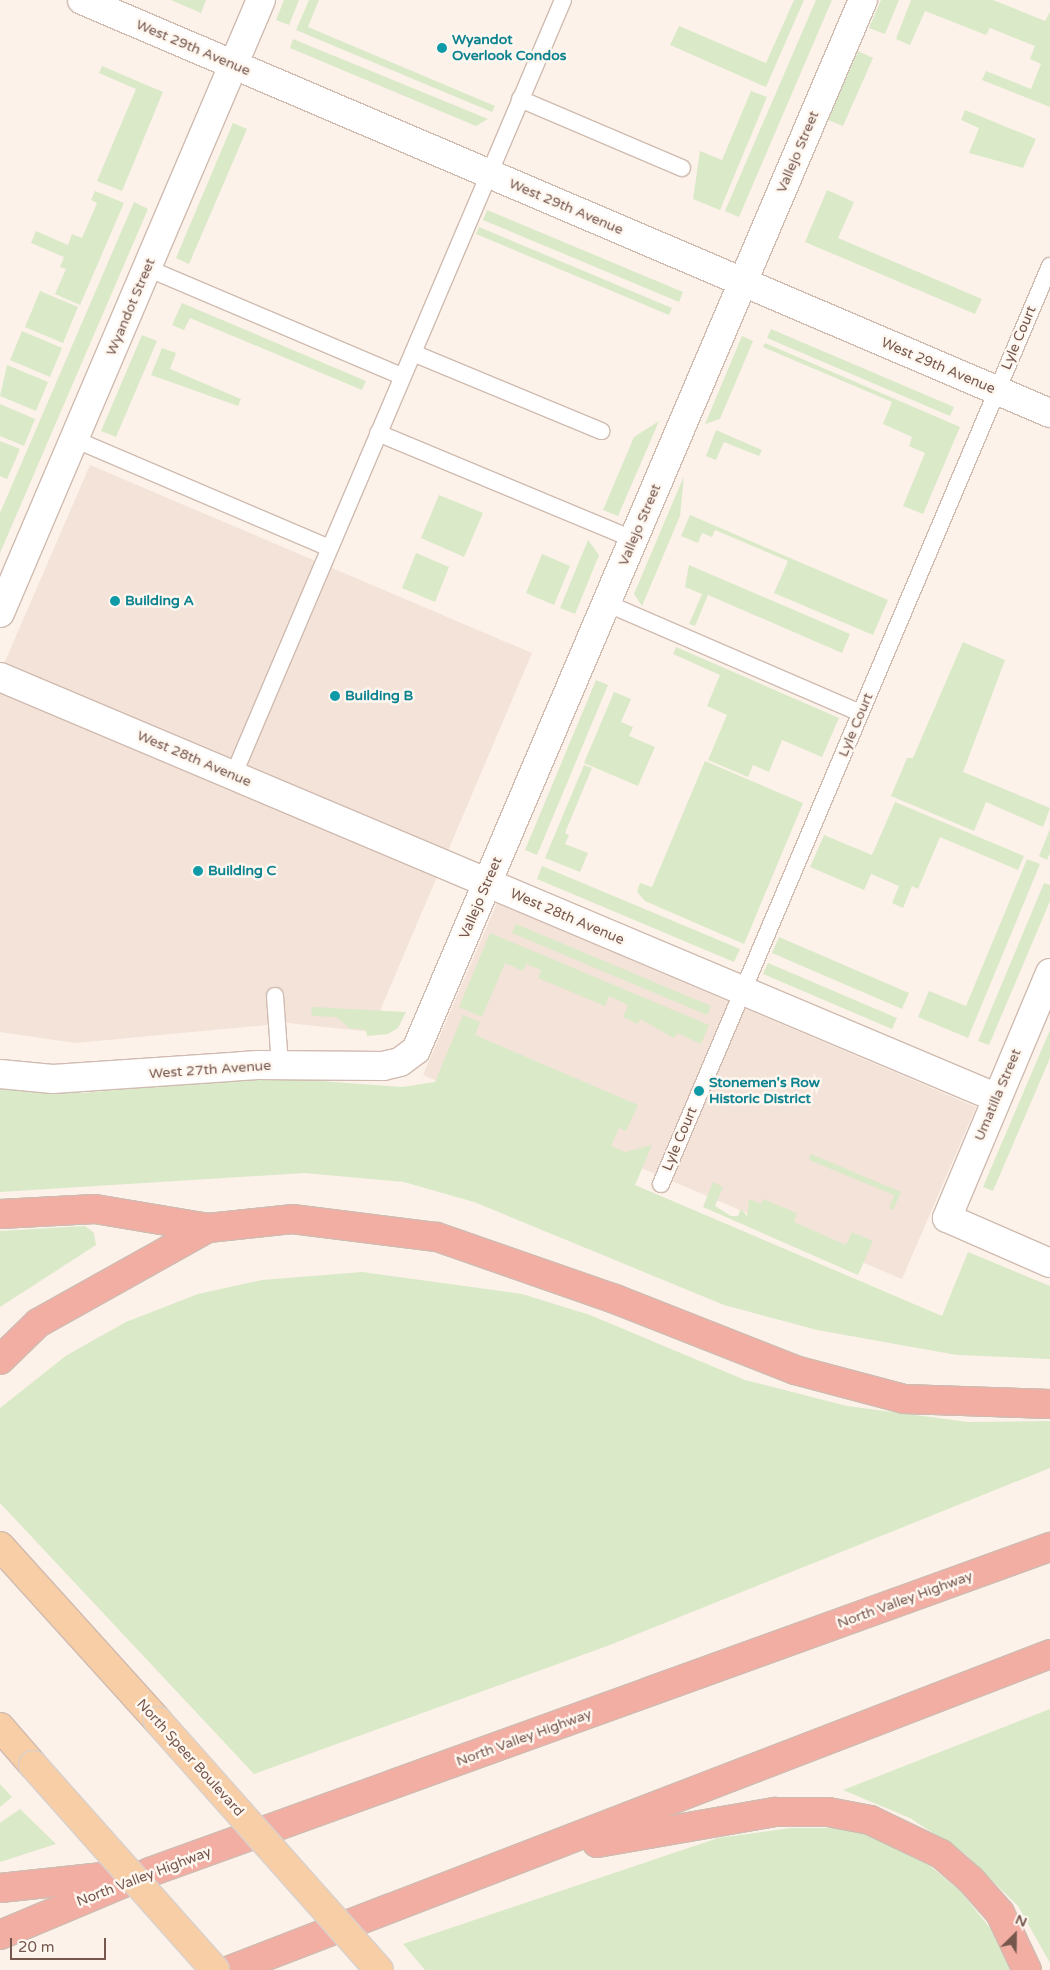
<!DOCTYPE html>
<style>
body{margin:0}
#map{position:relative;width:1050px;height:1970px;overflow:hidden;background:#fcf2e9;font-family:"Varela Round",sans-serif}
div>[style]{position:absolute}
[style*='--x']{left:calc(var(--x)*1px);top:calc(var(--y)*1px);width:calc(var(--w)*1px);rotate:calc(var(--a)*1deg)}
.residential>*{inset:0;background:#f3e3d8}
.green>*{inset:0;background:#dae9c8}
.roads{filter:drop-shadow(1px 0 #d0bbb1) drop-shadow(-1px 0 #d0bbb1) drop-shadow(0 1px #d0bbb1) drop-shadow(0 -1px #d0bbb1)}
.lane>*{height:16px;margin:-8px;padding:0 8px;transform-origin:8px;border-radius:8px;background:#fff}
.street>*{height:28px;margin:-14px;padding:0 14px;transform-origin:14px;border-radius:14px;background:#fff}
.secondary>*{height:28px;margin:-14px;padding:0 14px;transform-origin:14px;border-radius:14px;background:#fff}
.primary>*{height:28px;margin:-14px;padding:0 14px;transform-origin:14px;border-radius:14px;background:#f7cea5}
.highway>*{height:28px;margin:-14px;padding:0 14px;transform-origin:14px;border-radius:14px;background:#f3aea3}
.bridges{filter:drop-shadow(1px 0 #d9d0cd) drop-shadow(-1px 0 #d9d0cd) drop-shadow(0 1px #d9d0cd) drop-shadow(0 -1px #d9d0cd)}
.primary-bridge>*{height:28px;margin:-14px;padding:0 14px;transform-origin:14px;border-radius:14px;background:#f7cea5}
.dots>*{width:14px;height:14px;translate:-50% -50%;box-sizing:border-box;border:2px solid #fef7f0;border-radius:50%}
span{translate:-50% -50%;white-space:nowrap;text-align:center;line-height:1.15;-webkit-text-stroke:5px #fef7f0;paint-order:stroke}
.culture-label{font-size:14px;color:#0d838f;font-weight:700}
.left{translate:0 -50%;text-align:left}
.street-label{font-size:14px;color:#76574d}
.north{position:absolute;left:990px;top:1910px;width:50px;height:50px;-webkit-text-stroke:4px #fef7f0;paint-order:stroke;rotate:23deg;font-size:14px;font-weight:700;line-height:20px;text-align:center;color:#76574d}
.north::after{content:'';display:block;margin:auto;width:18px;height:22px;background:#76574d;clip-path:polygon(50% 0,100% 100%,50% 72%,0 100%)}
.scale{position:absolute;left:10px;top:1938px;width:96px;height:22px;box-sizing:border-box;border:2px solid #76574d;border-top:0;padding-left:6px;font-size:15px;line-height:18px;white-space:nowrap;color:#76574d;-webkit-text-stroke:4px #fef7f0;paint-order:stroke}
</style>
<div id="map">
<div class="residential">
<div style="clip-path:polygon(90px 465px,532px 653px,371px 1032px,288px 1023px,75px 1043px,0 1032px,0 673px)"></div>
<div style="clip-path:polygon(497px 903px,976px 1107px,902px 1279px,423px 1075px)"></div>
</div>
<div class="green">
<div style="clip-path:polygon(171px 0,206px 0,201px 13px)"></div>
<div style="clip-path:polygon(284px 0,299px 0,289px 25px,276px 20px)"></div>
<div style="clip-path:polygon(309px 0,319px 0,308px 27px,495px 106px,492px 112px,296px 30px)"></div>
<div style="clip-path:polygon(794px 0,804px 0,766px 87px,670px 45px,679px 26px,766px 63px)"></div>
<div style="clip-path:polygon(816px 0,832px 0,739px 217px,725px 211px)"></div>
<div style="clip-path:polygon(881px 0,899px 0,885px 34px,869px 28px)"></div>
<div style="clip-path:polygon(911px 0,993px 0,1045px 21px,1050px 12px,1050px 107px,982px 80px,986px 71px,1031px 89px,1041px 64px,1030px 59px,1035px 46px,990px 28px,986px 35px,925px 11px,910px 45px,896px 39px)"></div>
<div style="clip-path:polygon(293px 39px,488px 119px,476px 126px,290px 48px)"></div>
<div style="clip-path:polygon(858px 51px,873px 58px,843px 126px,828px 120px)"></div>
<div style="clip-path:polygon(102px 66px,163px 92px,122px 191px,97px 181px,136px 89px,99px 73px)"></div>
<div style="clip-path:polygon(751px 91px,767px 97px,720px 210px,693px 199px,700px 151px,722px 160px)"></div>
<div style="clip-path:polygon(965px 110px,1036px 139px,1023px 168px,969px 153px,979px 128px,961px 120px)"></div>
<div style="clip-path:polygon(233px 123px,247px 129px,189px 264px,176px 258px)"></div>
<div style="clip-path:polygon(827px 190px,854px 202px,838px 238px,982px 299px,975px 314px,805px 242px)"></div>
<div style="clip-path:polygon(95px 191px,124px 203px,80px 305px,55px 294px,66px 269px,60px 267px,64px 257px,31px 243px,36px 231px,68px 245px,72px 234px,82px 238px,97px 203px,91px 200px)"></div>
<div style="clip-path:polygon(134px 202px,148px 209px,0 553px,0 513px)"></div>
<div style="clip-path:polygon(487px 210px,683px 292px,679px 302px,483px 220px)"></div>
<div style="clip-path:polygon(479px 227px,672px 308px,669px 315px,476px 234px)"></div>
<div style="clip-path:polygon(40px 291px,78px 307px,63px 343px,25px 327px)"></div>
<div style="clip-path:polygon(182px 303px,366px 381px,362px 390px,190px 318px,184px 330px,172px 325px)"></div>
<div style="clip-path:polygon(771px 329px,954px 407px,950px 416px,767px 338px)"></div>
<div style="clip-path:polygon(22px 331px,62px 348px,50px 377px,10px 360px)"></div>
<div style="clip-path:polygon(142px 335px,157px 341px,116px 437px,101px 431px)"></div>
<div style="clip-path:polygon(742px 336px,753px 341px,720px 419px,705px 424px)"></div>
<div style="clip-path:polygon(765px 343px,960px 427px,923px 514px,903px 506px,925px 453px,909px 446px,912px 437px,883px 424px,892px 402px,763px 347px)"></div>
<div style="clip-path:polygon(162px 348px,176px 353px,170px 369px,241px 399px,238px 406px,151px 375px)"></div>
<div style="clip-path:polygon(7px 365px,48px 382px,36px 411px,0 396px)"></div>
<div style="clip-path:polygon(0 404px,35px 419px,24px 446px,0 436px)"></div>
<div style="clip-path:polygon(659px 421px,618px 516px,603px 510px,634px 437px)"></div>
<div style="clip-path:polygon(716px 430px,762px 450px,759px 456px,724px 442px,716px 460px,706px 456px)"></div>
<div style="clip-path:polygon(0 441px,20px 449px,7px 479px,0 476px)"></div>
<div style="clip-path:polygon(684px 476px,680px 516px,642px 606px,634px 594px)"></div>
<div style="clip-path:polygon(439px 495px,483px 513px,464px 557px,421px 538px)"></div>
<div style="clip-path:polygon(690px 515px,888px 600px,873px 635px,774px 593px,788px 561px,715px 530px,712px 537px,702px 533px,698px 543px,681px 536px)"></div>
<div style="clip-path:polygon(588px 540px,599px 555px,575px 614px,560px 608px)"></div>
<div style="clip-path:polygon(416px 553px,449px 567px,435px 602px,402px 588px)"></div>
<div style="clip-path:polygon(542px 554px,570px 566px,554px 605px,526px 593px)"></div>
<div style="clip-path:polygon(689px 565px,850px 634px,842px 653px,708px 595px,695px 626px,689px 624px,702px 594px,685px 587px)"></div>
<div style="clip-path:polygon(963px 642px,1005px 660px,963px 772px,1050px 808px,1043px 827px,986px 802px,974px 831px,891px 796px,907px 758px,913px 758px)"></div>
<div style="clip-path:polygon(676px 647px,839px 718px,822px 757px,782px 740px,769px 772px,753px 765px,748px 777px,708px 760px,727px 715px,707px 706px,720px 675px,673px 654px)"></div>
<div style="clip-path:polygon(596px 680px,608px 685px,537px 855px,525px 850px)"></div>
<div style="clip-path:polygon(614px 692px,631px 699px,621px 722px,633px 727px,629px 736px,655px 747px,638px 786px,584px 763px)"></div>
<div style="clip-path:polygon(705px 761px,803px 803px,744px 944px,645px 901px,637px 892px,640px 883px,652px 887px)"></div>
<div style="clip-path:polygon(584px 765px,592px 768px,565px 833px,569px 835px,565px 844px,588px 853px,580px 872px,545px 858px)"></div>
<div style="clip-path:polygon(895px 802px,1024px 856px,1018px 870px,940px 837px,918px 889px,912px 886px,903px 908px,892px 903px,899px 886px,871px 874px,864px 890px,810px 867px,824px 835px,872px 855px)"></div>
<div style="clip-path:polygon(1050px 829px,1050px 853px,1047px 860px,1039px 856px)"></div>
<div style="clip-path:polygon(1027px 859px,1040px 864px,968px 1038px,918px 1017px,929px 991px,966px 1006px)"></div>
<div style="clip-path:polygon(542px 866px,740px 949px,734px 962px,537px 879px)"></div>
<div style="clip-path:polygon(1044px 883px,1050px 885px,1050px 901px,989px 1045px,978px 1041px)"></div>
<div style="clip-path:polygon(516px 924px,711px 1006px,707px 1015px,512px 933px)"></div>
<div style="clip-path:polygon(490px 933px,709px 1025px,701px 1044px,677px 1033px,674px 1038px,640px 1019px,638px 1024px,623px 1017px,628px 1005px,609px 996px,605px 1006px,538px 978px,541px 970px,526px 964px,523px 971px,505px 963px,482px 1017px,459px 1007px)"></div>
<div style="clip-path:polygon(779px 937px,909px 993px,902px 1009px,772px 953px)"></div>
<div style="clip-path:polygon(768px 963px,897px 1018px,892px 1029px,763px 974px)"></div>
<div style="clip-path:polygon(311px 1007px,406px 1012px,398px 1028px,388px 1034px,367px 1036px,366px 1030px,349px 1028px,337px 1017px,312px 1016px)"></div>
<div style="clip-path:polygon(463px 1015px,480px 1022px,475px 1035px,638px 1105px,626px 1131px,619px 1128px,611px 1146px,625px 1152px,652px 1145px,635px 1185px,942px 1316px,968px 1252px,1050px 1286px,1050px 1359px,957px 1355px,817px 1330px,724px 1305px,474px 1202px,404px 1182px,304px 1173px,0 1192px,0 1087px,82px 1093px,267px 1077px,402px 1087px,435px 1082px)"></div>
<div style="clip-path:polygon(1050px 1030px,1050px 1058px,993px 1191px,983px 1187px)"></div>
<div style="clip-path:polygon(811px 1154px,901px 1192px,893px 1210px,889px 1208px,894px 1195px,809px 1160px)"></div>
<div style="clip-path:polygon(713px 1182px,723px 1187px,715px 1206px,731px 1216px,738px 1216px,741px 1209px,747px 1216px,749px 1199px,761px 1204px,763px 1199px,797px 1213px,794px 1222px,846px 1245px,852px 1232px,873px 1241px,858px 1275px,703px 1207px)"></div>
<div style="clip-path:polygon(85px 1226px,94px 1233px,96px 1245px,0 1307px,0 1231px)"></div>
<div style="clip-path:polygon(362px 1272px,522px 1294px,590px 1315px,745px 1380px,847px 1406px,968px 1422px,1050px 1421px,1050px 1468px,610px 1645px,254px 1774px,0 1503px,0 1408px,67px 1355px,126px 1322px,198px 1294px,262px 1280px)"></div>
<div style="clip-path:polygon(1050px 1709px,1050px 1963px,1018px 1906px,965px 1854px,910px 1818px,843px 1790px)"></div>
<div style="clip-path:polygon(0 1784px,12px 1797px,0 1807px)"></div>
<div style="clip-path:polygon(20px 1809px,56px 1844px,0 1862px,0 1823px)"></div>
<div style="clip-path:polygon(791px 1828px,837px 1828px,863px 1833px,930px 1866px,961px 1892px,990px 1928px,1010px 1970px,425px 1970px,403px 1944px,718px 1838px)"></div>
</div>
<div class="roads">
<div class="lane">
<div style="--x:520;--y:99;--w:176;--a:23.1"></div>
<div style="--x:147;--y:268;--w:277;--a:23"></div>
<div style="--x:413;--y:353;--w:204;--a:22.5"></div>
<div style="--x:378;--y:433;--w:276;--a:22.6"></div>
<div style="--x:74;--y:439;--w:277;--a:23.1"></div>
<div style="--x:606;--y:603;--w:277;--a:23.4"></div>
<div style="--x:233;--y:776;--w:843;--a:-66.96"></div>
<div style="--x:275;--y:996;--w:69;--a:85.9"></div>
<div style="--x:661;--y:1184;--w:997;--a:-67.04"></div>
</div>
<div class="street">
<div style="--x:0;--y:613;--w:666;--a:-66.94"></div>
<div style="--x:0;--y:677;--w:1082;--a:22.89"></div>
<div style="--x:1050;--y:973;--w:266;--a:112.8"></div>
<div style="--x:947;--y:1218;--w:112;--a:23.6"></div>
<div style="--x:0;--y:1074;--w:53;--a:5.4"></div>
<div style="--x:53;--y:1079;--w:205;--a:-3.9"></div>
<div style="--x:258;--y:1065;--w:125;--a:0.5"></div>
<div style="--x:383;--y:1066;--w:17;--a:-13"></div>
<div style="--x:400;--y:1062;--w:20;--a:-37"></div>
<div style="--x:416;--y:1050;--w:1141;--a:-66.94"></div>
</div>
<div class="secondary">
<div style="--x:82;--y:0;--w:1052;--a:23.11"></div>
</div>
<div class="primary">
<div style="--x:0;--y:1546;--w:236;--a:47.9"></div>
<div style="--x:0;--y:1727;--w:50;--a:49"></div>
</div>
<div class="highway">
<div style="--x:0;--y:1214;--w:95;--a:-3"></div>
<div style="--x:95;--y:1209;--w:115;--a:9.5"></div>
<div style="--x:208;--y:1228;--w:84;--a:-6.1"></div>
<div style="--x:292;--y:1219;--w:146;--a:7.1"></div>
<div style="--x:437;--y:1237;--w:188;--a:19.2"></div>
<div style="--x:615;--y:1299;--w:193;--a:21.5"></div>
<div style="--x:795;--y:1370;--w:113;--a:14.9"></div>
<div style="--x:904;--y:1399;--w:146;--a:2"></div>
<div style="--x:0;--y:1360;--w:53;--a:-44.2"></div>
<div style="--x:38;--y:1323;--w:195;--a:-29.2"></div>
<div style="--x:597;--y:1843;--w:181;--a:-9.9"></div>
<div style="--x:775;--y:1812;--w:53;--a:0"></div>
<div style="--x:828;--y:1812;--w:43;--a:10.8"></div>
<div style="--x:870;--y:1820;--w:79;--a:25.6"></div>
<div style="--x:941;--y:1854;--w:40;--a:41"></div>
<div style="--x:971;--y:1880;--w:44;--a:48.7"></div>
<div style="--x:1000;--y:1913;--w:63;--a:64.7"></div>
<div style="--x:0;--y:1888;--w:122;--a:-6.1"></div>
<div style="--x:0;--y:1935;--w:163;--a:-22.8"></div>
<div style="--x:150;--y:1872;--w:957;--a:-19.86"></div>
<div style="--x:230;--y:1970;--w:879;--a:-21.07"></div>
</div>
</div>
<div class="bridges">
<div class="primary-bridge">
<div style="--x:158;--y:1721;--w:333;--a:48.4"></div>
<div style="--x:33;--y:1765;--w:274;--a:48.4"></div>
</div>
</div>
<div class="dots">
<div style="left:442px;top:48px;background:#0f9aa8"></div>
<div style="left:115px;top:601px;background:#0f9aa8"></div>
<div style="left:335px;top:696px;background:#0f9aa8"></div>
<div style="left:198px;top:871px;background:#0f9aa8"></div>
<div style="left:699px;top:1091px;background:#0f9aa8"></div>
</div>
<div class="culture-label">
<span class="left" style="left:452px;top:48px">Wyandot<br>Overlook Condos</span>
<span class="left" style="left:125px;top:601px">Building A</span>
<span class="left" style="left:345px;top:696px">Building B</span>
<span class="left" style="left:208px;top:871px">Building C</span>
<span class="left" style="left:709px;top:1091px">Stonemen's Row<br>Historic District</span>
</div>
<div class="street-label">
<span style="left:193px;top:48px;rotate:23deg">West 29th Avenue</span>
<span style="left:798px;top:152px;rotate:-67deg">Vallejo Street</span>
<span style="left:566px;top:207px;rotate:23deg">West 29th Avenue</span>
<span style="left:131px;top:307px;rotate:-67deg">Wyandot Street</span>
<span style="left:1019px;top:338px;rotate:-67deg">Lyle Court</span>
<span style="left:938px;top:366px;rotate:23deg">West 29th Avenue</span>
<span style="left:640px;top:525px;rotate:-67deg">Vallejo Street</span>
<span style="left:856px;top:725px;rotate:-67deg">Lyle Court</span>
<span style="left:194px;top:759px;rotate:23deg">West 28th Avenue</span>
<span style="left:481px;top:898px;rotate:-67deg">Vallejo Street</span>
<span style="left:567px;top:917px;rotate:23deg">West 28th Avenue</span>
<span style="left:210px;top:1070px;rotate:-4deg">West 27th Avenue</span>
<span style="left:998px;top:1095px;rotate:-67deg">Umatilla Street</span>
<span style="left:680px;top:1139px;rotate:-67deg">Lyle Court</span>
<span style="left:905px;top:1600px;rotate:-20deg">North Valley Highway</span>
<span style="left:524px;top:1738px;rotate:-20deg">North Valley Highway</span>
<span style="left:190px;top:1758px;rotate:48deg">North Speer Boulevard</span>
<span style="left:144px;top:1877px;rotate:-21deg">North Valley Highway</span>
</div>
<div class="north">N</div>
<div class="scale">20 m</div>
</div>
